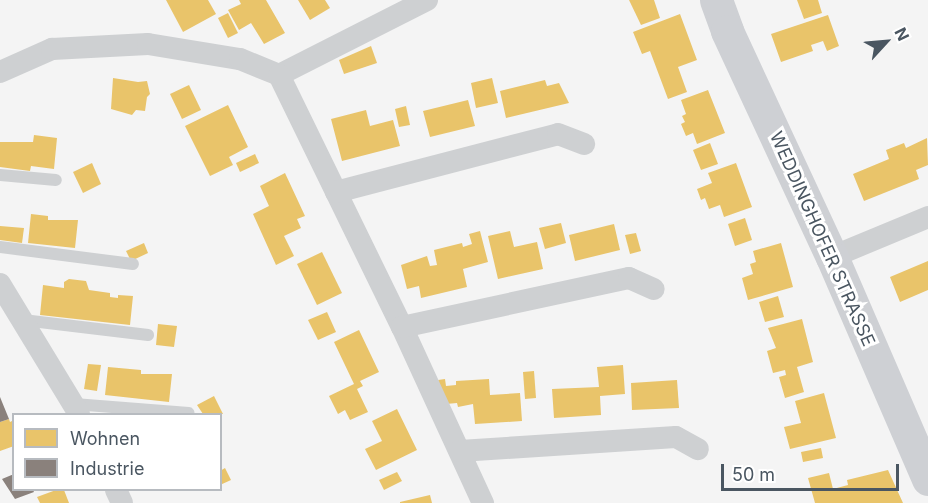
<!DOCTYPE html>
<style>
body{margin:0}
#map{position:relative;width:928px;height:503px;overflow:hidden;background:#f4f4f4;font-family:Inter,sans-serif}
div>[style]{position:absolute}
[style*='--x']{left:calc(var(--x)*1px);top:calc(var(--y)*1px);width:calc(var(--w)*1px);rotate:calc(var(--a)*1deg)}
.homes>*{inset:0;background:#e9c46a}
.industry>*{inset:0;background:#8a817c}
.lane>*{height:12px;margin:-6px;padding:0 6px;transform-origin:6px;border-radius:6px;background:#ced0d2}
.street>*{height:22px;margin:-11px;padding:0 11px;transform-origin:11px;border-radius:11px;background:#ced0d2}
.secondary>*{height:33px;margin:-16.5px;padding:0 16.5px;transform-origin:16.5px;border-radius:16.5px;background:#ced0d4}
span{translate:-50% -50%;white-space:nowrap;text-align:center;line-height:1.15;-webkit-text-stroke:6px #fff;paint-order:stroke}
.street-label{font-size:18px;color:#4a5661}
.legend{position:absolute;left:12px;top:413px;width:210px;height:78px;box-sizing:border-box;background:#fff;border:2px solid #b7bbc0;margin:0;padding:8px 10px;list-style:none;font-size:18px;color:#4a5661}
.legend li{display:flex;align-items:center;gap:12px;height:30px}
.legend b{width:30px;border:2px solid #b7bbc0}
.north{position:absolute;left:856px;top:12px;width:60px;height:60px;-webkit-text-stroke:4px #fff;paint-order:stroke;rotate:64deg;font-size:16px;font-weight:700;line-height:24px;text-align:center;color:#4a5661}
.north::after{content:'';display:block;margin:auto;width:21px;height:27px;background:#4a5661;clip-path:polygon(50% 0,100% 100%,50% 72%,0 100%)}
.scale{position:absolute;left:721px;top:464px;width:178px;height:27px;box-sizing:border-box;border:3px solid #4a5661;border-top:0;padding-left:8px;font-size:18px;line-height:21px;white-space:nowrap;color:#4a5661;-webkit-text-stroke:4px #fff;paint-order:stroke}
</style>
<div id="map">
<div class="homes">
<div style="clip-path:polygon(166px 0,208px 0,216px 14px,183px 32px)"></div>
<div style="clip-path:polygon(239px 0,266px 0,285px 33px,264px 44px,251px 23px,239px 30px,228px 10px,241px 4px)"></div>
<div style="clip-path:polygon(298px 0,325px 0,330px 8px,310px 20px)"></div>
<div style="clip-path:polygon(629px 0,654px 0,660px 18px,641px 25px)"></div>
<div style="clip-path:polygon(797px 0,818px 0,822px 13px,804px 19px)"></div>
<div style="clip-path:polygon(228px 13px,238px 33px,228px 38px,218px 18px)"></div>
<div style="clip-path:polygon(680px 14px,697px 60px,678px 67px,687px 92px,668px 99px,650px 51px,642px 54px,633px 32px)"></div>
<div style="clip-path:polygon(828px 15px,839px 46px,827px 51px,823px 41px,811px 45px,813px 51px,781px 62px,771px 34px)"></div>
<div style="clip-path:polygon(371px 46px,377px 63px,344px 74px,339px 60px)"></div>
<div style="clip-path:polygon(113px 78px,138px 82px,147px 81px,150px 94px,147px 97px,145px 111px,136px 110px,132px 115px,111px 109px)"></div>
<div style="clip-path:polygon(492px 78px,498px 103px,476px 108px,471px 83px)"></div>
<div style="clip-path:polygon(545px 80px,547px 86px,559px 83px,569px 103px,506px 118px,500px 91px)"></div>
<div style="clip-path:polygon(189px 85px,201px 110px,182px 119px,170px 94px)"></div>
<div style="clip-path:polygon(708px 90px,725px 133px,697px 144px,693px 133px,686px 136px,681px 124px,685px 122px,682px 116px,686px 114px,681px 100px)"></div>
<div style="clip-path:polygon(468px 100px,475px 126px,430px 137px,423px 111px)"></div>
<div style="clip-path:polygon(228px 105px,248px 147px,229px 157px,233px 165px,210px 176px,185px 126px)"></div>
<div style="clip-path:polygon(406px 106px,410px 125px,399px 127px,395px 109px)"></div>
<div style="clip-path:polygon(366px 110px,370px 126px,393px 120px,400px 146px,342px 161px,331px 119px)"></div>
<div style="clip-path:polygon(34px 135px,57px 138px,54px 169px,31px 166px,30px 171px,0 167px,0 142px,33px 142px)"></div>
<div style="clip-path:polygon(927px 138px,928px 165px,916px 170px,919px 179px,864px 201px,853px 174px,889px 159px,886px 150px,904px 143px,906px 148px)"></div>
<div style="clip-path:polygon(710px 143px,718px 164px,701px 170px,693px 150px)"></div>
<div style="clip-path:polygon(255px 154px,259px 163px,240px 172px,236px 163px)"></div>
<div style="clip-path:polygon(92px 163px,101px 184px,83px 193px,73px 172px)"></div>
<div style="clip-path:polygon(736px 163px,752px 207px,724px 217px,720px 205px,709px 209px,705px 198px,701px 200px,697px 189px,712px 183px,708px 173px)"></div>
<div style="clip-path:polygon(285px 173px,305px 216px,297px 219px,301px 228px,284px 236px,294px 256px,276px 265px,253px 214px,269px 206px,260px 186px)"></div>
<div style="clip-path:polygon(31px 214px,48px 216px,48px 220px,78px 220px,75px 248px,28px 243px)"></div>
<div style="clip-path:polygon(745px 218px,752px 240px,735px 246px,728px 224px)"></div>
<div style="clip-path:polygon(561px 223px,566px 243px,545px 249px,539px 228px)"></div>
<div style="clip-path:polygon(614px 224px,620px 250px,575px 261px,569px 235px)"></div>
<div style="clip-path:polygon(0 226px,24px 228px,22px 243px,0 240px)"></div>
<div style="clip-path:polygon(480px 231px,488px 262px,463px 269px,467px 287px,421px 298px,419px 286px,407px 289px,401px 265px,427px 256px,430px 266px,437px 265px,434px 250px,462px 243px,463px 247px,472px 244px,469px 234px)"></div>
<div style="clip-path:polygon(510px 231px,514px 247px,537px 242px,543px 269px,498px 279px,488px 236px)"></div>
<div style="clip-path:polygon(636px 233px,641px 251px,630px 254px,625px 235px)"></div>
<div style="clip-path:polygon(144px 243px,148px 253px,131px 261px,126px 251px)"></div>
<div style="clip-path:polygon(781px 243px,793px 287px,748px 300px,742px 278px,753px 274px,750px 264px,756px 262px,753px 251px)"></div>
<div style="clip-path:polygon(322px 252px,342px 293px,317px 305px,297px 264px)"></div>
<div style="clip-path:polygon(928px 261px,928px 290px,900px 302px,890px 277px)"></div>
<div style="clip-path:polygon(69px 279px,86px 281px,89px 290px,110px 293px,110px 297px,118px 298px,118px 295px,133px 296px,130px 325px,40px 315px,43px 285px,64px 288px,64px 282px)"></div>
<div style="clip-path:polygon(778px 296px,784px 317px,765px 322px,759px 302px)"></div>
<div style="clip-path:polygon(327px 312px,336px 332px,318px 340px,308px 320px)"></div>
<div style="clip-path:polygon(802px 319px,813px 362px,797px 367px,804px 392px,785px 398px,779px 377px,786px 375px,785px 370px,773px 373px,767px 351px,776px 348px,768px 328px)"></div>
<div style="clip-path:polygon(158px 324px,177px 326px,174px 347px,156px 345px)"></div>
<div style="clip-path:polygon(359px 330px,379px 372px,360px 381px,363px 386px,357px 389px,368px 412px,350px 420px,345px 410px,338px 414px,329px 396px,354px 384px,334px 342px)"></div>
<div style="clip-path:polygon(88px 364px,101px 365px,97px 391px,84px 389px)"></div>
<div style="clip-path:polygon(623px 365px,625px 394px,600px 396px,601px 415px,554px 418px,552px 389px,599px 387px,597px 367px)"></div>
<div style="clip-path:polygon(108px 367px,141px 370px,141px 374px,172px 374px,169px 402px,105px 395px)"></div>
<div style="clip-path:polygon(534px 371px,536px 398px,525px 399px,523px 372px)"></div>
<div style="clip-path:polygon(445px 379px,446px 386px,456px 385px,456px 381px,489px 379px,490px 395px,520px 393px,522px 421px,475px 424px,473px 404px,458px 407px,457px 403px,446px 404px,438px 380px)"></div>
<div style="clip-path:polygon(677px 380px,679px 408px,632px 410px,631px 383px)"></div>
<div style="clip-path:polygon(824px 393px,836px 438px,790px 449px,784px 427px,801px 423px,795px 401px)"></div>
<div style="clip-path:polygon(214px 396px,223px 414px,203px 414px,197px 405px)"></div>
<div style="clip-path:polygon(397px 409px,417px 450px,376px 470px,365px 449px,382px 441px,372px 421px)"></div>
<div style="clip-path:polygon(9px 419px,10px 422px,14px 420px,14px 446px,0 451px,0 422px)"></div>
<div style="clip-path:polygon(821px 448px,823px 458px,803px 462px,801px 452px)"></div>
<div style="clip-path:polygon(225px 468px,231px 480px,220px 485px,220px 471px)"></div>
<div style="clip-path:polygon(888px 470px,903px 503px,815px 503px,808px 478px,829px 473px,833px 489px,848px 485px,847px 480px)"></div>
<div style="clip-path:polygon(397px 472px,402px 481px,384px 490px,379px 480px)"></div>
<div style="clip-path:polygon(56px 490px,64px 490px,69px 503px,40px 503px,37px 497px)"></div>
<div style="clip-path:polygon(430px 495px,432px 503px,400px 503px,400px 502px)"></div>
</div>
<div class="industry">
<div style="clip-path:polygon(0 397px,9px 419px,0 422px)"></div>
<div style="clip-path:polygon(14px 474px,14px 490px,33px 490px,34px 492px,15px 499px,2px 479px)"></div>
</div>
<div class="lane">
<div style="--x:0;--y:175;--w:56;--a:5.1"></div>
<div style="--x:0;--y:247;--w:134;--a:7.3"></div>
<div style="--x:23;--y:320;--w:126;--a:6.8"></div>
<div style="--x:74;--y:404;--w:115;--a:4.5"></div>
</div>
<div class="street">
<div style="--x:0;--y:72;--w:57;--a:-23.9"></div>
<div style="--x:52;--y:49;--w:96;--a:-3"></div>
<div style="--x:148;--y:44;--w:93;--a:9.3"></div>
<div style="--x:240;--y:59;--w:42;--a:22.3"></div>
<div style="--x:279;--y:75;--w:166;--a:-26.9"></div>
<div style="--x:279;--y:75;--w:280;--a:64"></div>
<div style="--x:402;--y:327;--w:194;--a:65.3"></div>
<div style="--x:336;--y:192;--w:229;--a:-14.6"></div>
<div style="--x:558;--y:134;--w:28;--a:21"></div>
<div style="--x:832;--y:257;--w:104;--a:-22.6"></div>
<div style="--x:0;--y:284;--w:152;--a:58.7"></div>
<div style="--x:402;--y:327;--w:232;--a:-12.2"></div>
<div style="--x:629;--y:278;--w:27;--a:24"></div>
<div style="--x:460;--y:451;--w:216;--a:-3.7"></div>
<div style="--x:676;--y:437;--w:25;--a:29"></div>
<div style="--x:116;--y:490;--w:14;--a:65"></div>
</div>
<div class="secondary">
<div style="--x:716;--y:0;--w:33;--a:70"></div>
<div style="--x:727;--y:31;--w:249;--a:65.1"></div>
<div style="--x:832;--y:257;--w:242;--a:66.6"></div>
</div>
<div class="street-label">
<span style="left:822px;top:239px;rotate:66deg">WEDDINGHOFER STRASSE</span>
</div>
<ul class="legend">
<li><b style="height:16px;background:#e9c46a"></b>Wohnen</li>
<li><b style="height:16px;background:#8a817c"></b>Industrie</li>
</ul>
<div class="north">N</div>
<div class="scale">50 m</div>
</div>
